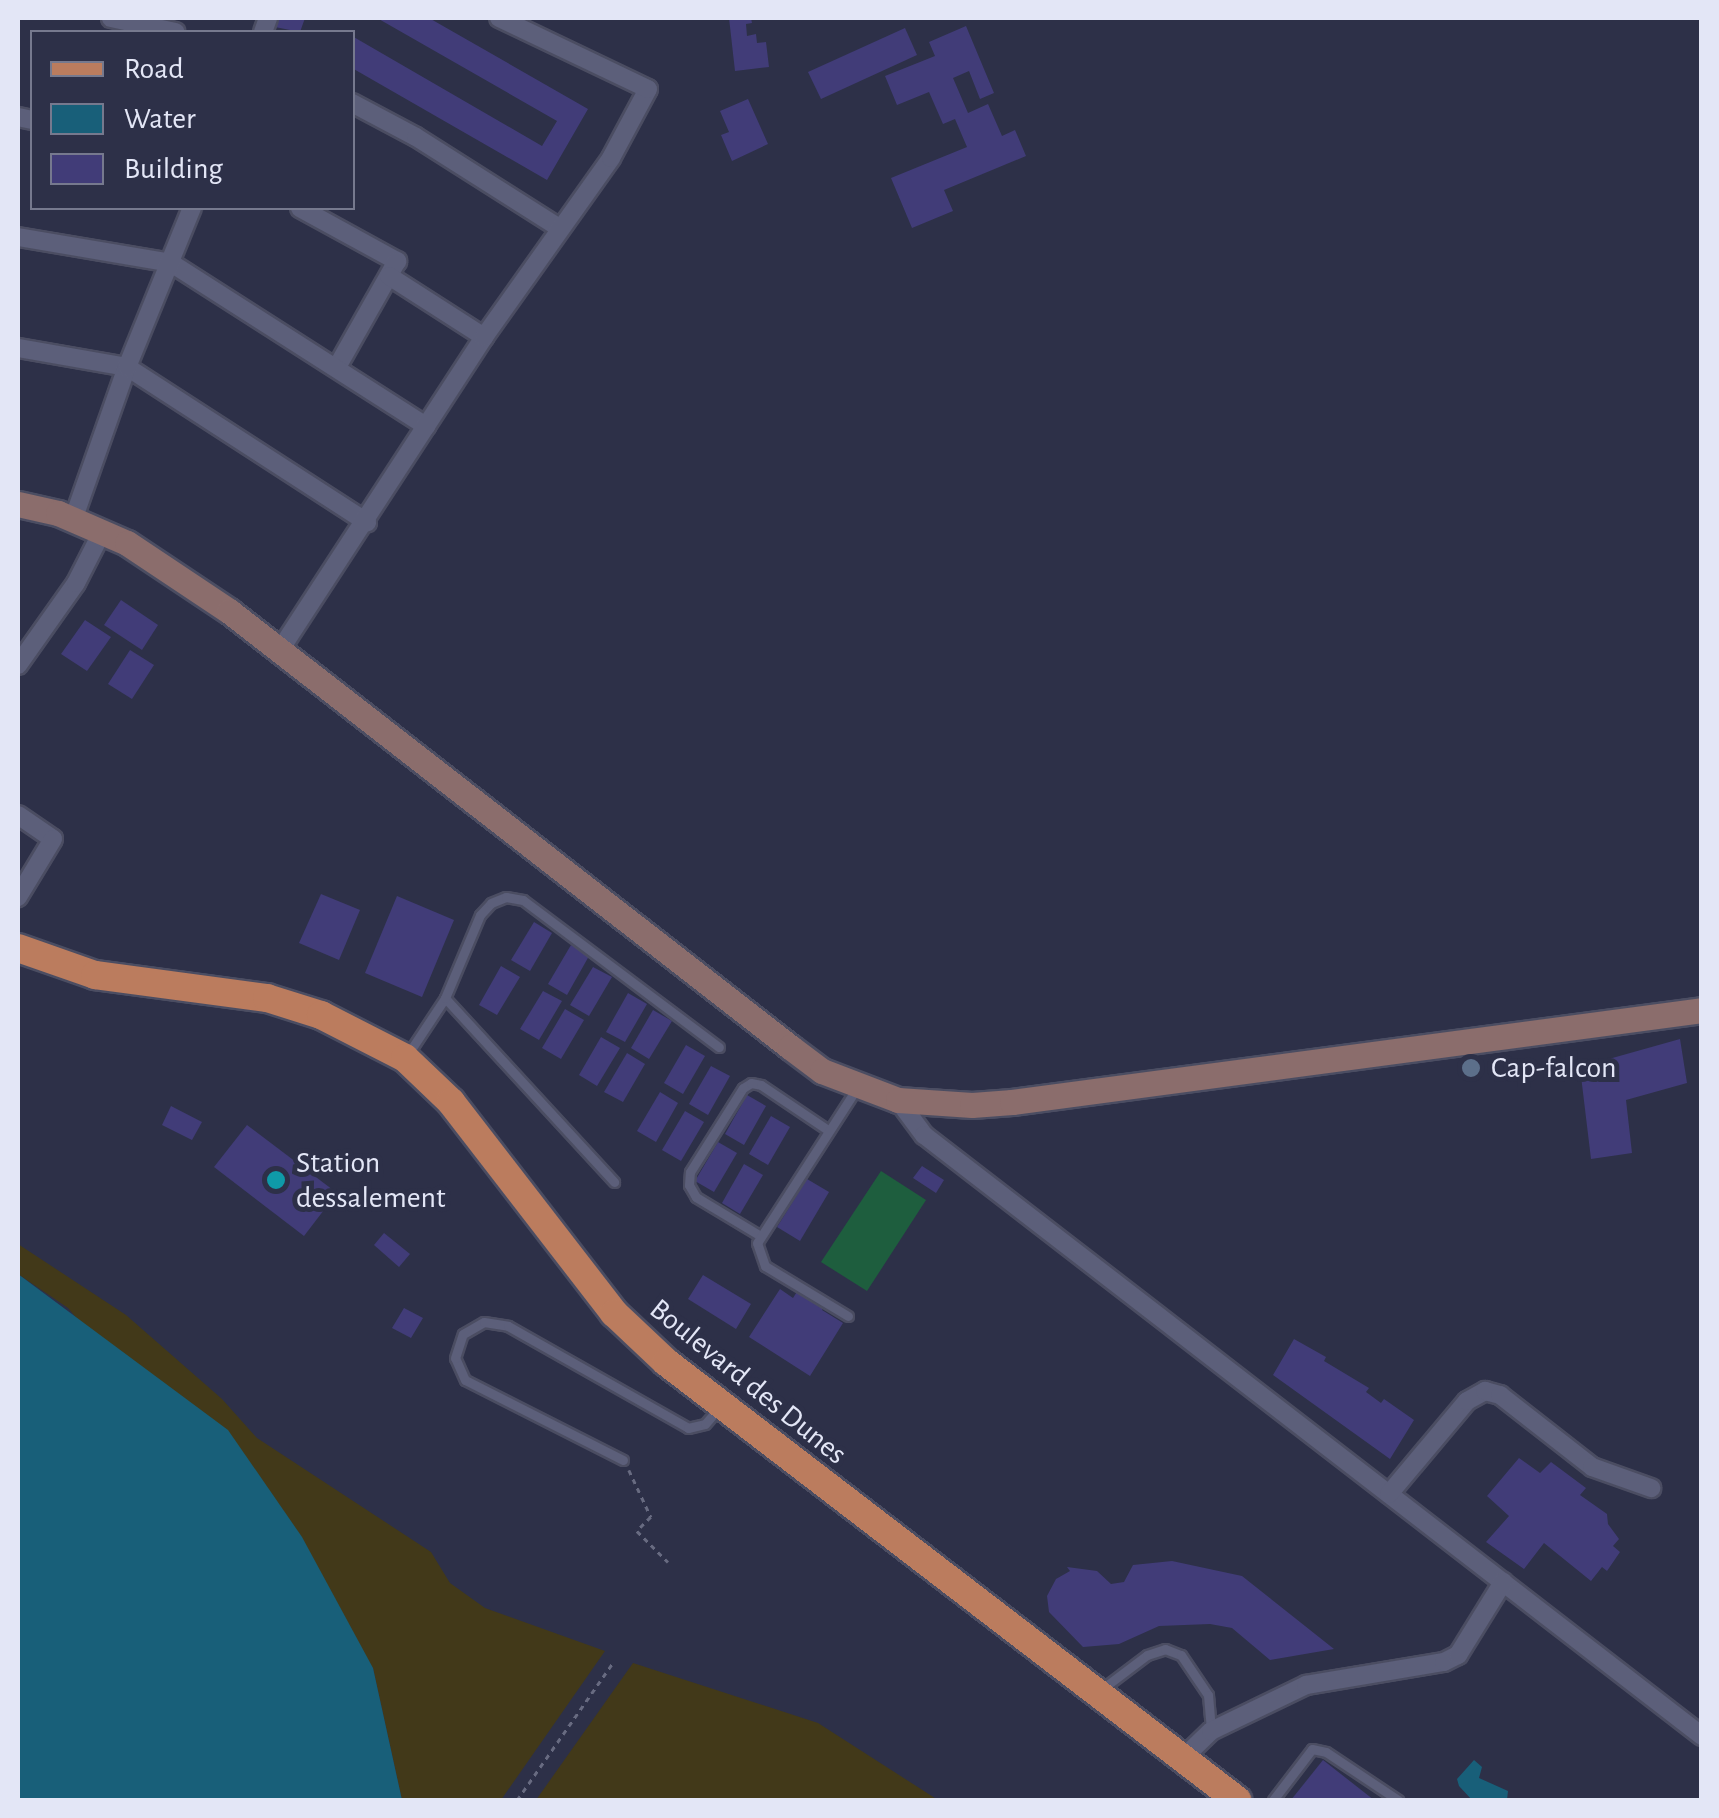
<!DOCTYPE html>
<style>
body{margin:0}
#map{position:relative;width:1719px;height:1818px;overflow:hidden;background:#2d3048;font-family:"Alegreya Sans",sans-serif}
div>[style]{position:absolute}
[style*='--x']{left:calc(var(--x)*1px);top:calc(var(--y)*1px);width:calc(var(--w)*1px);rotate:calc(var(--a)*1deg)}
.green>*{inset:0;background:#1e5e3e}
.sand>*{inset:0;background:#423919}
.water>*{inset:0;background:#185f79}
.building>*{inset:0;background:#413c78}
.path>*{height:2.5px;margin-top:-1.25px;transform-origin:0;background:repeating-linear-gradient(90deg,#686b81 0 5px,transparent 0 10px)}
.roads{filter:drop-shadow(2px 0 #4b4d62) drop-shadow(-2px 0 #4b4d62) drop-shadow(0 2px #4b4d62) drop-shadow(0 -2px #4b4d62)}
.lane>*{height:9px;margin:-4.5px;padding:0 4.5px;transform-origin:4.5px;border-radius:4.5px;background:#5c5f7a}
.street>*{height:18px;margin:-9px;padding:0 9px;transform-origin:9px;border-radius:9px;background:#5c5f7a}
.secondary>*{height:25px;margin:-12.5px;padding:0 12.5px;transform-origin:12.5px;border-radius:12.5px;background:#8b6d6c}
.primary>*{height:28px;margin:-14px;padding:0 14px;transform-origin:14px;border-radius:14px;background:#bb7c5e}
.dots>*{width:28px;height:28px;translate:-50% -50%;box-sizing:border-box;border:5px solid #2d3048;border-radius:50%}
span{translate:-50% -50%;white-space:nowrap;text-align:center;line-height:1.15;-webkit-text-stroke:10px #2d3048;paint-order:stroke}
.poi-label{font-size:30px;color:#e3e6f6}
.left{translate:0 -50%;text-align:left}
.street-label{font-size:30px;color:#e3e6f6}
.frame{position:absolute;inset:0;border:20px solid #e3e6f6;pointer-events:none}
.legend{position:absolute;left:30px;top:30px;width:325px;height:180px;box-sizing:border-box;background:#2d3048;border:2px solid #76798e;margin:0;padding:12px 18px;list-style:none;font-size:30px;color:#e3e6f6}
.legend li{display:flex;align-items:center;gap:20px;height:50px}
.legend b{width:50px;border:2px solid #76798e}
</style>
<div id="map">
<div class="green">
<div style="clip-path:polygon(881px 1171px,926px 1200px,867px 1291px,821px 1262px)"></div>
</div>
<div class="sand">
<div style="clip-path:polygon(18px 1244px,126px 1315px,222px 1399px,257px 1438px,431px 1552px,450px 1583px,485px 1608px,605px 1651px,501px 1800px,402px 1800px,373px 1668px,68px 1308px,18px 1274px)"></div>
<div style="clip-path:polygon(633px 1663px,818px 1723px,938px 1800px,536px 1800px)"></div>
</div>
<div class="water">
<div style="clip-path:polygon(18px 1274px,228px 1430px,302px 1537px,373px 1668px,402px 1800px,18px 1800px)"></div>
<div style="clip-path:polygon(1474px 1760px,1482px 1767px,1479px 1778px,1508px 1791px,1507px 1800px,1472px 1800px,1459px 1786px,1457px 1779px)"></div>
</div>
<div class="building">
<div style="clip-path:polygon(278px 18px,305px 18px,300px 32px,275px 27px)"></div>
<div style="clip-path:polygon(377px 18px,429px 18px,588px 109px,547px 180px,352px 68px,352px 36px,542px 146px,557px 121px)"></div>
<div style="clip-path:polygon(729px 18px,751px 18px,752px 23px,746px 24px,747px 36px,756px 34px,757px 43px,766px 42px,769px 67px,735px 71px)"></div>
<div style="clip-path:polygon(966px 26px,994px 93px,980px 99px,969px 71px,953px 78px,968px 113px,988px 104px,1002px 136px,1015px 130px,1026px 156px,944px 190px,953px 211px,912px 228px,891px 178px,967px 147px,955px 119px,943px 124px,929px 92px,897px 105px,885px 76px,935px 56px,929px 42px)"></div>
<div style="clip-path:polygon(905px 28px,917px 55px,821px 99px,808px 72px)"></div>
<div style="clip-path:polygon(748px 99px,768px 144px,732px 161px,721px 135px,729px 132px,720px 111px)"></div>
<div style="clip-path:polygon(121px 600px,158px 625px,142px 650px,104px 625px)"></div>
<div style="clip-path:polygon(85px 620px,111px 637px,87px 671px,61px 654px)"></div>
<div style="clip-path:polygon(130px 650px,154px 665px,132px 699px,108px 684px)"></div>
<div style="clip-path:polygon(321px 894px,360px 910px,339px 960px,299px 943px)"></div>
<div style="clip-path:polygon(397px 896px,454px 920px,422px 997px,365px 973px)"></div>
<div style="clip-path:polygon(534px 922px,552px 933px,530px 971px,511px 960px)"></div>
<div style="clip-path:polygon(571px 945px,589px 956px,567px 995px,548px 984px)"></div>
<div style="clip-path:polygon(501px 966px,520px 977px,497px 1015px,479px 1005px)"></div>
<div style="clip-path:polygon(593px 967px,612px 977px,589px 1016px,570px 1005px)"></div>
<div style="clip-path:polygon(543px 991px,562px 1001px,539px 1040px,520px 1029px)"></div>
<div style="clip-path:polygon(628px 993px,647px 1004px,625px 1042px,606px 1032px)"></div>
<div style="clip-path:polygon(565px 1009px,584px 1020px,561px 1059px,542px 1048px)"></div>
<div style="clip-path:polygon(653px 1010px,672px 1021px,649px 1059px,631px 1048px)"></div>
<div style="clip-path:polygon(601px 1037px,620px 1048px,597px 1086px,579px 1075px)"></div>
<div style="clip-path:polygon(1680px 1039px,1687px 1083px,1626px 1100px,1632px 1153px,1591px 1159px,1581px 1076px,1591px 1064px)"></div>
<div style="clip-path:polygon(686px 1045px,705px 1056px,683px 1094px,664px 1083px)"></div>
<div style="clip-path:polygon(627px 1053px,645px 1064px,623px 1102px,604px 1092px)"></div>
<div style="clip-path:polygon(711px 1066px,730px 1076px,708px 1115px,689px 1104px)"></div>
<div style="clip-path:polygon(660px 1092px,678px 1103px,656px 1142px,637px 1131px)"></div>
<div style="clip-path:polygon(747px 1095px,766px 1106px,744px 1145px,725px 1134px)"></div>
<div style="clip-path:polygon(171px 1106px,202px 1122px,192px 1140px,162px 1125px)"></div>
<div style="clip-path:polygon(685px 1111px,704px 1122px,681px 1161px,662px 1150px)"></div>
<div style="clip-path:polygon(771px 1116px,790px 1127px,768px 1165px,749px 1154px)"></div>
<div style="clip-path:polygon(247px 1125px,337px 1193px,304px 1236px,214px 1167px)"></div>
<div style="clip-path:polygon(718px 1142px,737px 1153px,714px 1192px,695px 1181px)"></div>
<div style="clip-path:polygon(744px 1164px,763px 1175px,740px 1214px,722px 1203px)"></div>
<div style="clip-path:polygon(922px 1166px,944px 1180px,936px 1193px,913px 1178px)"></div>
<div style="clip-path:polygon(807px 1179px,829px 1192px,800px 1241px,777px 1227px)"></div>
<div style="clip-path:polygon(384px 1233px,410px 1254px,399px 1267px,374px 1245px)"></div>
<div style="clip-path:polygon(703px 1275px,751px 1304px,736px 1329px,688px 1299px)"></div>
<div style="clip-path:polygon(800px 1287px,826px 1304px,822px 1310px,843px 1323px,810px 1376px,749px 1337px,780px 1289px,793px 1298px)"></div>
<div style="clip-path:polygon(404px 1308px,423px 1318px,411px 1338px,392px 1328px)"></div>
<div style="clip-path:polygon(1294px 1339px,1326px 1357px,1324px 1361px,1369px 1388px,1366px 1392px,1381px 1403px,1384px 1399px,1414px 1420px,1390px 1459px,1273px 1375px)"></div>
<div style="clip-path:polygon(1519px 1458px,1540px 1473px,1551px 1462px,1586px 1488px,1580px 1495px,1607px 1514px,1608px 1524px,1619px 1539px,1613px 1546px,1620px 1552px,1607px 1571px,1602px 1567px,1591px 1581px,1544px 1543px,1524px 1569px,1486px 1542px,1509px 1516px,1487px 1496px)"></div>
<div style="clip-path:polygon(1172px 1561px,1242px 1576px,1334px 1649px,1270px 1660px,1232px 1628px,1210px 1624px,1159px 1626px,1119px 1644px,1083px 1647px,1049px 1612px,1047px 1596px,1056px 1579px,1070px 1571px,1067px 1567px,1097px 1571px,1111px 1584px,1124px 1582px,1133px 1565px)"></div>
<div style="clip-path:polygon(1323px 1760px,1374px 1800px,1291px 1800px)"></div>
</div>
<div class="path">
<div style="--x:629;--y:1470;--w:52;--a:64.9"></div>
<div style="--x:651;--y:1517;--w:20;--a:135"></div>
<div style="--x:637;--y:1531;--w:44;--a:45"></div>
<div style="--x:517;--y:1800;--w:169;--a:-55.1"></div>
</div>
<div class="roads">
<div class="lane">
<div style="--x:445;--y:998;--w:250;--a:47.4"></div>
<div style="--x:408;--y:1054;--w:67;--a:-56.5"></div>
<div style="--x:445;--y:998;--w:90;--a:-67.1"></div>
<div style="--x:480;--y:915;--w:16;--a:-47"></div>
<div style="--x:491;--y:903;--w:16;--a:-22"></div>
<div style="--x:506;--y:897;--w:17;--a:10"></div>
<div style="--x:523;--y:900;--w:245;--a:36.9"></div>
<div style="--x:759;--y:1235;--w:74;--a:-148.9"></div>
<div style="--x:696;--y:1197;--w:14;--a:-120"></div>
<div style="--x:689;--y:1185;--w:13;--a:-86"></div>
<div style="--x:690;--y:1172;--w:99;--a:-57.8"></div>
<div style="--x:743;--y:1088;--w:9;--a:-32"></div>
<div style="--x:751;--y:1083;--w:10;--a:11"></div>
<div style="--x:761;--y:1085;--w:81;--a:33.9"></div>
<div style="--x:848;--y:1316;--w:97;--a:-148.9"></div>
<div style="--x:765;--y:1266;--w:24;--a:-109"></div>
<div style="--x:757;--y:1243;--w:184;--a:-57.2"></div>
<div style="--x:623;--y:1460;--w:177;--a:-153.1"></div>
<div style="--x:465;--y:1380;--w:24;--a:-114"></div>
<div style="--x:455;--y:1358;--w:25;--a:-72"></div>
<div style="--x:463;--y:1334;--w:24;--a:-30"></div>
<div style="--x:484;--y:1322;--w:24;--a:9"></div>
<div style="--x:508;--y:1326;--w:207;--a:29.5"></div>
<div style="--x:688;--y:1428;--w:17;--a:-13"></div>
<div style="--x:705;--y:1424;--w:21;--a:-49"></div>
<div style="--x:1102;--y:1689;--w:56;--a:-37.1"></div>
<div style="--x:1147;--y:1655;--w:19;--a:-18"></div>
<div style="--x:1165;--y:1649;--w:17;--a:21"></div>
<div style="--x:1181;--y:1655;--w:48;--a:56"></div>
<div style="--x:1208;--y:1695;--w:36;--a:85"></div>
<div style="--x:1273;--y:1800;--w:64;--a:-52.6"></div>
<div style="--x:1312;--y:1749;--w:14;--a:12"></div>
<div style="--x:1326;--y:1752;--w:87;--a:33.7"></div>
</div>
<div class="street">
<div style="--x:111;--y:18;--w:66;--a:12.2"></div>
<div style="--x:263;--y:32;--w:15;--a:-70"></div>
<div style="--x:352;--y:103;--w:72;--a:28"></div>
<div style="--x:416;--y:137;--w:168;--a:32.4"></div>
<div style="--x:18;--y:117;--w:14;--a:12"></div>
<div style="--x:300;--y:208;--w:111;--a:28.7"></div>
<div style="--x:397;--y:261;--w:122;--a:119.5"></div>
<div style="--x:18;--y:237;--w:155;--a:9.6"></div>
<div style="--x:171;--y:263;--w:303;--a:32.6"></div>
<div style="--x:389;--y:276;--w:113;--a:32.7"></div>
<div style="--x:18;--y:348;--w:111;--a:9.9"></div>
<div style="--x:127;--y:367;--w:286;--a:32.9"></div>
<div style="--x:73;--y:520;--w:162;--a:-70.6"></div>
<div style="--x:127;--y:367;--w:172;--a:-67.8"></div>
<div style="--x:280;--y:650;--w:374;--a:-56.9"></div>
<div style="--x:484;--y:337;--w:219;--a:-54.6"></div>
<div style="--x:611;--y:158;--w:78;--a:-61.8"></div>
<div style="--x:648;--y:89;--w:165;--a:-154.5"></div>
<div style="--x:18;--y:665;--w:100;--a:-54.7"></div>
<div style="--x:76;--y:583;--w:57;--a:-63"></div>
<div style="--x:18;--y:815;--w:42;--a:34.4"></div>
<div style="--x:53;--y:839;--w:68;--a:121.1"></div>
<div style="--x:898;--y:1100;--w:44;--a:53.4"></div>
<div style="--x:924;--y:1135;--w:983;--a:37.69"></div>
<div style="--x:1389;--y:1494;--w:121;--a:-50"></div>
<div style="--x:1467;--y:1401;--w:21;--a:-29"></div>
<div style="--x:1485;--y:1391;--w:16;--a:15"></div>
<div style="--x:1500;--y:1395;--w:117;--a:38"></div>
<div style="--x:1592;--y:1467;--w:63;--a:19.6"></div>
<div style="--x:1182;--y:1759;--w:40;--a:-44"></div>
<div style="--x:1211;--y:1731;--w:106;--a:-25.8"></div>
<div style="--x:1306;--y:1685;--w:140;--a:-9.5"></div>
<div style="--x:1444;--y:1662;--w:16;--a:-27"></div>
<div style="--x:1458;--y:1655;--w:86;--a:-58.3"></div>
</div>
<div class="secondary">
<div style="--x:18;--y:504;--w:41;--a:12.7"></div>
<div style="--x:58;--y:513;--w:75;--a:23.5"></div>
<div style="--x:127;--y:543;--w:123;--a:33.7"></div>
<div style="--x:229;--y:611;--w:711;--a:37.85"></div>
<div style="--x:790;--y:1047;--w:40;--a:37"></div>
<div style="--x:822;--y:1071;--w:81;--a:20.9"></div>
<div style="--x:898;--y:1100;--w:74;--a:3.9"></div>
<div style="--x:972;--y:1105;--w:40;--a:-4.3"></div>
<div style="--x:1012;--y:1102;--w:696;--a:-7.59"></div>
</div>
<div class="primary">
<div style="--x:18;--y:948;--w:82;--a:19.3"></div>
<div style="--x:95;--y:975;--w:174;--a:7.6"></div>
<div style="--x:267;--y:998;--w:57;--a:17.5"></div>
<div style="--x:321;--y:1015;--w:94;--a:27.1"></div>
<div style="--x:405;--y:1058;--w:64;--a:43.7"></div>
<div style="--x:451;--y:1102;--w:267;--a:52.3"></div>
<div style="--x:614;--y:1313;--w:71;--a:43.3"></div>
<div style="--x:666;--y:1362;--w:720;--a:37.49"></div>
</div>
</div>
<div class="dots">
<div style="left:1471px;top:1068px;background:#5c6f8a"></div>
<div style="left:276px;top:1180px;background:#0f9aa8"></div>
</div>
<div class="poi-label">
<span class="left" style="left:1491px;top:1068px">Cap-falcon</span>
<span class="left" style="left:296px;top:1180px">Station<br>dessalement</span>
</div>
<div class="street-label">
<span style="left:748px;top:1382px;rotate:39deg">Boulevard des Dunes</span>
</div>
<div class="frame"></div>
<ul class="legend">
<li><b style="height:12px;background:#bb7c5e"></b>Road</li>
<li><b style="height:28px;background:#185f79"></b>Water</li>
<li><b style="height:28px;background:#413c78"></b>Building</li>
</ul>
</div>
